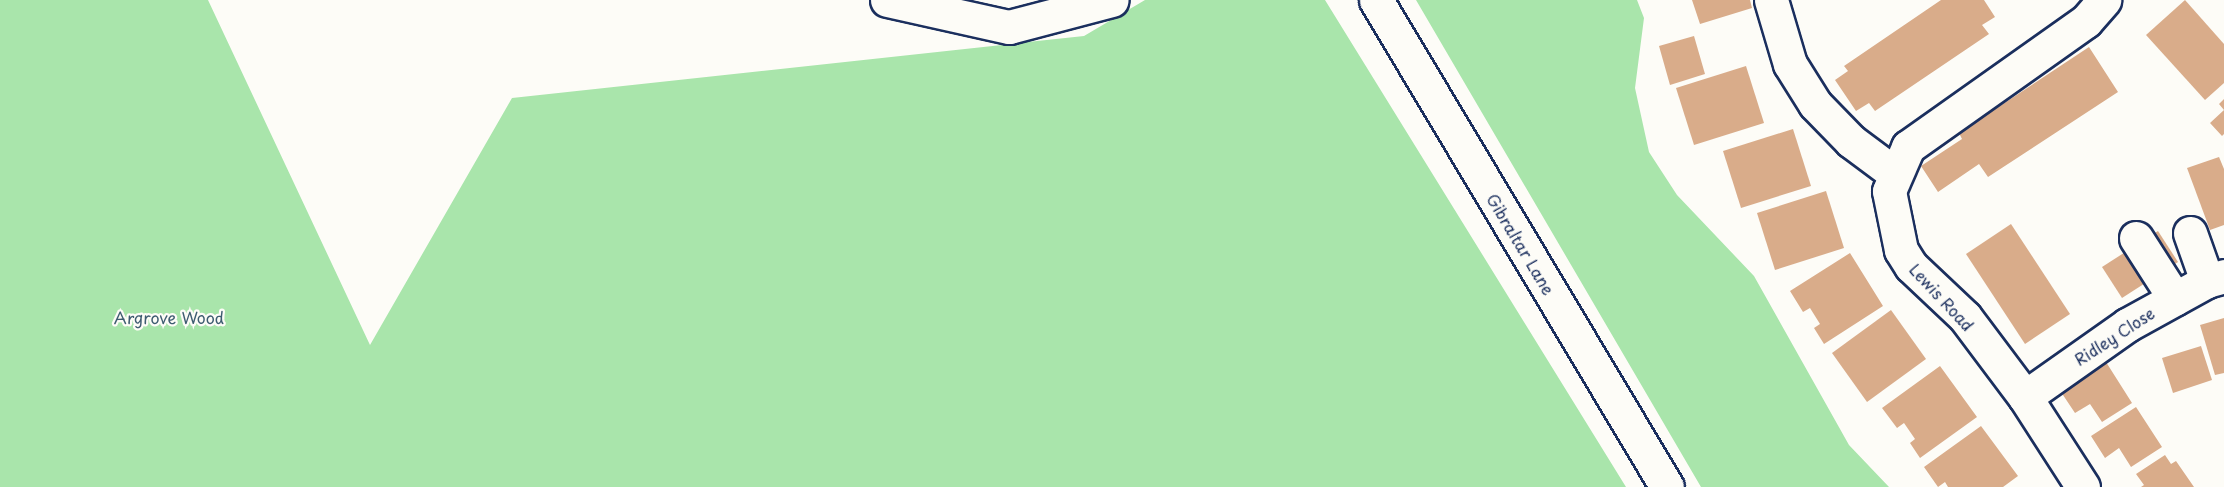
<!DOCTYPE html>
<style>
body{margin:0}
#map{position:relative;width:2224px;height:487px;overflow:hidden;background:#fdfcf7;font-family:"Playpen Sans",sans-serif}
div>[style]{position:absolute}
[style*='--x']{left:calc(var(--x)*1px);top:calc(var(--y)*1px);width:calc(var(--w)*1px);rotate:calc(var(--a)*1deg)}
.green>*{inset:0;background:#a9e5ab}
.building>*{inset:0;background:#d9ac8a}
.roads{filter:drop-shadow(2px 0 #1b2f5e) drop-shadow(-2px 0 #1b2f5e) drop-shadow(0 2px #1b2f5e) drop-shadow(0 -2px #1b2f5e)}
.minor>*{height:33px;margin:-16.5px;padding:0 16.5px;transform-origin:16.5px;border-radius:16.5px;background:#fdfcf7}
span{translate:-50% -50%;white-space:nowrap;text-align:center;line-height:1.15;-webkit-text-stroke:4.5px #fdfcf7;paint-order:stroke}
.street-label{font-size:16px;color:#1b2f5e}
.park-label{font-size:16px;color:#3e5c71}
</style>
<div id="map">
<div class="green">
<div style="clip-path:polygon(0 0,208px 0,370px 345px,512px 98px,1084px 36px,1145px 0,1325px 0,1626px 487px,0 487px)"></div>
<div style="clip-path:polygon(1416px 0,1637px 0,1644px 18px,1635px 88px,1649px 152px,1677px 195px,1754px 276px,1849px 445px,1889px 487px,1701px 487px)"></div>
</div>
<div class="building">
<div style="clip-path:polygon(1692px 0,1750px 0,1752px 8px,1700px 24px)"></div>
<div style="clip-path:polygon(1941px 0,1984px 0,1995px 17px,1982px 25px,1989px 34px,1875px 111px,1869px 103px,1856px 111px,1835px 80px,1848px 71px,1844px 66px)"></div>
<div style="clip-path:polygon(2185px 0,2224px 44px,2224px 83px,2205px 100px,2146px 35px)"></div>
<div style="clip-path:polygon(1694px 36px,1705px 74px,1670px 85px,1659px 46px)"></div>
<div style="clip-path:polygon(2089px 47px,2118px 92px,1988px 177px,1979px 164px,1938px 192px,1921px 166px,1962px 139px,1959px 133px)"></div>
<div style="clip-path:polygon(1746px 66px,1764px 123px,1694px 145px,1676px 88px)"></div>
<div style="clip-path:polygon(2224px 99px,2224px 134px,2222px 136px,2210px 123px,2224px 110px,2219px 104px)"></div>
<div style="clip-path:polygon(1793px 129px,1811px 186px,1741px 208px,1723px 151px)"></div>
<div style="clip-path:polygon(2219px 157px,2224px 169px,2224px 225px,2210px 230px,2187px 168px)"></div>
<div style="clip-path:polygon(1826px 191px,1844px 248px,1775px 270px,1757px 213px)"></div>
<div style="clip-path:polygon(2011px 224px,2070px 314px,2025px 344px,1966px 254px)"></div>
<div style="clip-path:polygon(2158px 231px,2178px 262px,2122px 298px,2102px 267px)"></div>
<div style="clip-path:polygon(1850px 253px,1883px 306px,1824px 344px,1814px 328px,1820px 324px,1810px 308px,1803px 312px,1790px 291px)"></div>
<div style="clip-path:polygon(1891px 310px,1926px 359px,1867px 402px,1832px 353px)"></div>
<div style="clip-path:polygon(2224px 318px,2224px 373px,2215px 375px,2200px 325px)"></div>
<div style="clip-path:polygon(2201px 346px,2212px 380px,2173px 393px,2162px 358px)"></div>
<div style="clip-path:polygon(2106px 362px,2132px 403px,2102px 422px,2090px 404px,2075px 413px,2061px 392px)"></div>
<div style="clip-path:polygon(1940px 366px,1977px 417px,1920px 458px,1910px 443px,1915px 439px,1904px 423px,1897px 428px,1882px 408px)"></div>
<div style="clip-path:polygon(2136px 407px,2162px 447px,2131px 467px,2119px 448px,2105px 458px,2091px 436px)"></div>
<div style="clip-path:polygon(1981px 426px,2018px 476px,2003px 487px,1948px 487px,1945px 482px,1938px 487px,1924px 467px)"></div>
<div style="clip-path:polygon(2165px 455px,2171px 464px,2176px 461px,2194px 487px,2141px 487px,2144px 485px,2136px 474px)"></div>
</div>
<div class="roads">
<div class="minor">
<div style="--x:887;--y:0;--w:125;--a:12.5"></div>
<div style="--x:1009;--y:27;--w:106;--a:-14.7"></div>
<div style="--x:1376;--y:0;--w:567;--a:59.14"></div>
<div style="--x:1771;--y:0;--w:67;--a:73.5"></div>
<div style="--x:1790;--y:64;--w:47;--a:58"></div>
<div style="--x:1815;--y:104;--w:52;--a:45.8"></div>
<div style="--x:1851;--y:141;--w:54;--a:36.7"></div>
<div style="--x:2190;--y:233;--w:51;--a:70.5"></div>
<div style="--x:2136;--y:238;--w:72;--a:57.4"></div>
<div style="--x:2025;--y:397;--w:125;--a:-35.2"></div>
<div style="--x:2127;--y:325;--w:91;--a:-28.8"></div>
<div style="--x:2207;--y:281;--w:18;--a:-16"></div>
<div style="--x:2083;--y:487;--w:107;--a:-122.8"></div>
<div style="--x:2025;--y:397;--w:100;--a:-126.9"></div>
<div style="--x:1965;--y:317;--w:74;--a:-136.6"></div>
<div style="--x:1911;--y:266;--w:19;--a:-122"></div>
<div style="--x:1901;--y:250;--w:60;--a:-101.5"></div>
<div style="--x:1889;--y:191;--w:48;--a:-66.6"></div>
<div style="--x:1908;--y:147;--w:218;--a:-35.3"></div>
<div style="--x:2086;--y:21;--w:28;--a:-49"></div>
</div>
</div>
<div class="street-label">
<span style="left:1521px;top:244px;rotate:59deg">Gibraltar Lane</span>
<span style="left:1942px;top:297px;rotate:47deg">Lewis Road</span>
<span style="left:2114px;top:336px;rotate:-33deg">Ridley Close</span>
</div>
<div class="park-label">
<span style="left:169px;top:317px">Argrove Wood</span>
</div>
</div>
